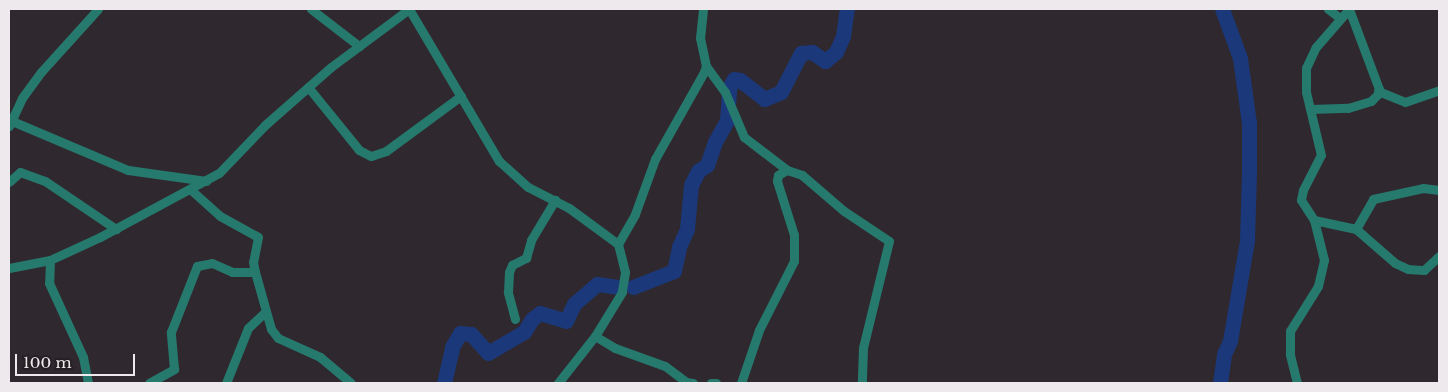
<!DOCTYPE html>
<style>
body{margin:0}
#map{position:relative;width:1448px;height:392px;overflow:hidden;background:#2f292f;font-family:"Libre Baskerville",serif}
div>[style]{position:absolute}
[style*='--x']{left:calc(var(--x)*1px);top:calc(var(--y)*1px);width:calc(var(--w)*1px);rotate:calc(var(--a)*1deg)}
.river>*{height:15px;margin:-7.5px;padding:0 7.5px;transform-origin:7.5px;border-radius:7.5px;background:#1b387a}
.street>*{height:9px;margin:-4.5px;padding:0 4.5px;transform-origin:4.5px;border-radius:4.5px;background:#26796d}
span{translate:-50% -50%;white-space:nowrap;text-align:center;line-height:1.15;-webkit-text-stroke:4px #262025;paint-order:stroke}
.frame{position:absolute;inset:0;border:10px solid #ede9ed;pointer-events:none}
.scale{position:absolute;left:15px;top:354px;width:120px;height:22px;box-sizing:border-box;border:2px solid #ede9ed;border-top:0;padding-left:6px;font-size:15px;line-height:18px;white-space:nowrap;color:#ede9ed;-webkit-text-stroke:4px #262025;paint-order:stroke}
</style>
<div id="map">
<div class="river">
<div style="--x:633;--y:287;--w:44;--a:-21.3"></div>
<div style="--x:674;--y:271;--w:25;--a:-78"></div>
<div style="--x:679;--y:247;--w:20;--a:-66"></div>
<div style="--x:687;--y:229;--w:44;--a:-84.8"></div>
<div style="--x:691;--y:185;--w:16;--a:-63"></div>
<div style="--x:698;--y:171;--w:11;--a:-34"></div>
<div style="--x:707;--y:165;--w:24;--a:-71"></div>
<div style="--x:715;--y:142;--w:25;--a:-61"></div>
<div style="--x:727;--y:120;--w:32;--a:-86"></div>
<div style="--x:729;--y:88;--w:10;--a:-61"></div>
<div style="--x:734;--y:79;--w:6;--a:9"></div>
<div style="--x:740;--y:80;--w:31;--a:38"></div>
<div style="--x:764;--y:99;--w:18;--a:-22"></div>
<div style="--x:781;--y:92;--w:44;--a:-62.9"></div>
<div style="--x:801;--y:53;--w:11;--a:-5"></div>
<div style="--x:812;--y:52;--w:16;--a:35"></div>
<div style="--x:825;--y:61;--w:14;--a:-39"></div>
<div style="--x:836;--y:52;--w:17;--a:-66"></div>
<div style="--x:843;--y:36;--w:27;--a:-82"></div>
<div style="--x:444;--y:383;--w:37;--a:-77"></div>
<div style="--x:452;--y:347;--w:16;--a:-60"></div>
<div style="--x:460;--y:333;--w:11;--a:5"></div>
<div style="--x:471;--y:334;--w:25;--a:48"></div>
<div style="--x:488;--y:353;--w:42;--a:-30.3"></div>
<div style="--x:524;--y:332;--w:15;--a:-58"></div>
<div style="--x:532;--y:319;--w:10;--a:-37"></div>
<div style="--x:540;--y:313;--w:27;--a:17"></div>
<div style="--x:566;--y:321;--w:19;--a:-65"></div>
<div style="--x:574;--y:304;--w:30;--a:-41"></div>
<div style="--x:597;--y:284;--w:21;--a:8"></div>
<div style="--x:1220;--y:383;--w:29;--a:-82"></div>
<div style="--x:1224;--y:354;--w:14;--a:-65"></div>
<div style="--x:1230;--y:341;--w:102;--a:-80.4"></div>
<div style="--x:1247;--y:240;--w:67;--a:-88.3"></div>
<div style="--x:1249;--y:173;--w:50;--a:-90"></div>
<div style="--x:1249;--y:123;--w:66;--a:-97.9"></div>
<div style="--x:1240;--y:58;--w:52;--a:-110.2"></div>
</div>
<div class="street">
<div style="--x:311;--y:9;--w:61;--a:37.6"></div>
<div style="--x:409;--y:9;--w:177;--a:59.4"></div>
<div style="--x:499;--y:161;--w:39;--a:42"></div>
<div style="--x:528;--y:187;--w:46;--a:27.1"></div>
<div style="--x:569;--y:208;--w:61;--a:36.3"></div>
<div style="--x:618;--y:244;--w:29;--a:76"></div>
<div style="--x:625;--y:272;--w:20;--a:99"></div>
<div style="--x:622;--y:292;--w:52;--a:121.5"></div>
<div style="--x:595;--y:336;--w:60;--a:128.2"></div>
<div style="--x:1328;--y:9;--w:15;--a:37"></div>
<div style="--x:706;--y:66;--w:32;--a:54"></div>
<div style="--x:725;--y:92;--w:49;--a:67.1"></div>
<div style="--x:744;--y:137;--w:54;--a:37.5"></div>
<div style="--x:787;--y:170;--w:16;--a:18"></div>
<div style="--x:802;--y:175;--w:55;--a:40.6"></div>
<div style="--x:844;--y:211;--w:54;--a:33.7"></div>
<div style="--x:889;--y:241;--w:110;--a:103.7"></div>
<div style="--x:863;--y:348;--w:35;--a:92"></div>
<div style="--x:308;--y:87;--w:81;--a:51"></div>
<div style="--x:359;--y:150;--w:13;--a:27"></div>
<div style="--x:371;--y:156;--w:16;--a:-18"></div>
<div style="--x:386;--y:151;--w:93;--a:-36.3"></div>
<div style="--x:1378;--y:91;--w:29;--a:22"></div>
<div style="--x:1405;--y:102;--w:36;--a:-19"></div>
<div style="--x:1311;--y:109;--w:37;--a:-2"></div>
<div style="--x:1348;--y:108;--w:24;--a:-17"></div>
<div style="--x:1371;--y:101;--w:10;--a:-45"></div>
<div style="--x:1378;--y:94;--w:5;--a:-79"></div>
<div style="--x:1379;--y:89;--w:85;--a:-110.6"></div>
<div style="--x:12;--y:121;--w:126;--a:22.9"></div>
<div style="--x:128;--y:170;--w:79;--a:8"></div>
<div style="--x:9;--y:126;--w:31;--a:-65"></div>
<div style="--x:22;--y:98;--w:32;--a:-54"></div>
<div style="--x:41;--y:72;--w:85;--a:-47.9"></div>
<div style="--x:9;--y:182;--w:15;--a:-42"></div>
<div style="--x:20;--y:172;--w:27;--a:20"></div>
<div style="--x:45;--y:181;--w:86;--a:34.1"></div>
<div style="--x:190;--y:189;--w:40;--a:42"></div>
<div style="--x:220;--y:216;--w:43;--a:28.9"></div>
<div style="--x:258;--y:237;--w:25;--a:101"></div>
<div style="--x:253;--y:262;--w:10;--a:79"></div>
<div style="--x:255;--y:272;--w:59;--a:74.3"></div>
<div style="--x:271;--y:329;--w:11;--a:52"></div>
<div style="--x:278;--y:338;--w:46;--a:24.3"></div>
<div style="--x:320;--y:357;--w:40;--a:40"></div>
<div style="--x:1314;--y:220;--w:43;--a:12.1"></div>
<div style="--x:1356;--y:229;--w:52;--a:41.1"></div>
<div style="--x:1395;--y:263;--w:14;--a:25"></div>
<div style="--x:1408;--y:269;--w:16;--a:4"></div>
<div style="--x:1424;--y:270;--w:21;--a:-43"></div>
<div style="--x:1356;--y:229;--w:34;--a:-60"></div>
<div style="--x:1373;--y:199;--w:51;--a:-12.4"></div>
<div style="--x:1423;--y:188;--w:16;--a:7"></div>
<div style="--x:618;--y:244;--w:34;--a:-60"></div>
<div style="--x:635;--y:214;--w:59;--a:-70"></div>
<div style="--x:655;--y:159;--w:100;--a:-60.6"></div>
<div style="--x:704;--y:72;--w:6;--a:-72"></div>
<div style="--x:706;--y:66;--w:29;--a:-102"></div>
<div style="--x:700;--y:38;--w:29;--a:-84"></div>
<div style="--x:50;--y:260;--w:23;--a:92"></div>
<div style="--x:49;--y:283;--w:81;--a:65.3"></div>
<div style="--x:83;--y:357;--w:26;--a:79"></div>
<div style="--x:9;--y:268;--w:42;--a:-11"></div>
<div style="--x:50;--y:260;--w:55;--a:-24.7"></div>
<div style="--x:100;--y:237;--w:135;--a:-28.3"></div>
<div style="--x:219;--y:173;--w:66;--a:-46.2"></div>
<div style="--x:265;--y:125;--w:88;--a:-41.3"></div>
<div style="--x:331;--y:67;--w:97;--a:-36.6"></div>
<div style="--x:515;--y:319;--w:28;--a:-105"></div>
<div style="--x:508;--y:292;--w:20;--a:-87"></div>
<div style="--x:509;--y:272;--w:8;--a:-67"></div>
<div style="--x:512;--y:265;--w:16;--a:-27"></div>
<div style="--x:526;--y:258;--w:19;--a:-74"></div>
<div style="--x:531;--y:240;--w:47;--a:-59"></div>
<div style="--x:595;--y:336;--w:23;--a:31"></div>
<div style="--x:615;--y:348;--w:53;--a:19.8"></div>
<div style="--x:665;--y:366;--w:26;--a:37"></div>
<div style="--x:686;--y:382;--w:7;--a:8"></div>
<div style="--x:149;--y:383;--w:29;--a:-29"></div>
<div style="--x:174;--y:369;--w:37;--a:-95"></div>
<div style="--x:171;--y:332;--w:71;--a:-68.5"></div>
<div style="--x:197;--y:266;--w:15;--a:-11"></div>
<div style="--x:212;--y:263;--w:22;--a:24"></div>
<div style="--x:232;--y:272;--w:23;--a:0"></div>
<div style="--x:226;--y:383;--w:59;--a:-68.2"></div>
<div style="--x:248;--y:328;--w:23;--a:-43"></div>
<div style="--x:711;--y:383;--w:5;--a:0"></div>
<div style="--x:741;--y:383;--w:56;--a:-71.2"></div>
<div style="--x:759;--y:330;--w:77;--a:-63.1"></div>
<div style="--x:794;--y:261;--w:26;--a:-90"></div>
<div style="--x:794;--y:235;--w:57;--a:-107.5"></div>
<div style="--x:777;--y:181;--w:6;--a:-81"></div>
<div style="--x:778;--y:175;--w:10;--a:-29"></div>
<div style="--x:1297;--y:383;--w:30;--a:-104"></div>
<div style="--x:1290;--y:354;--w:23;--a:-90"></div>
<div style="--x:1290;--y:331;--w:53;--a:-58.1"></div>
<div style="--x:1318;--y:286;--w:27;--a:-77"></div>
<div style="--x:1324;--y:260;--w:41;--a:-104"></div>
<div style="--x:1314;--y:220;--w:24;--a:-123"></div>
<div style="--x:1301;--y:200;--w:10;--a:-79"></div>
<div style="--x:1303;--y:190;--w:39;--a:-63"></div>
<div style="--x:1321;--y:155;--w:65;--a:-103.4"></div>
<div style="--x:1306;--y:92;--w:24;--a:-90"></div>
<div style="--x:1306;--y:68;--w:23;--a:-65"></div>
<div style="--x:1316;--y:47;--w:50;--a:-49"></div>
</div>
<div class="frame"></div>
<div class="scale">100 m</div>
</div>
